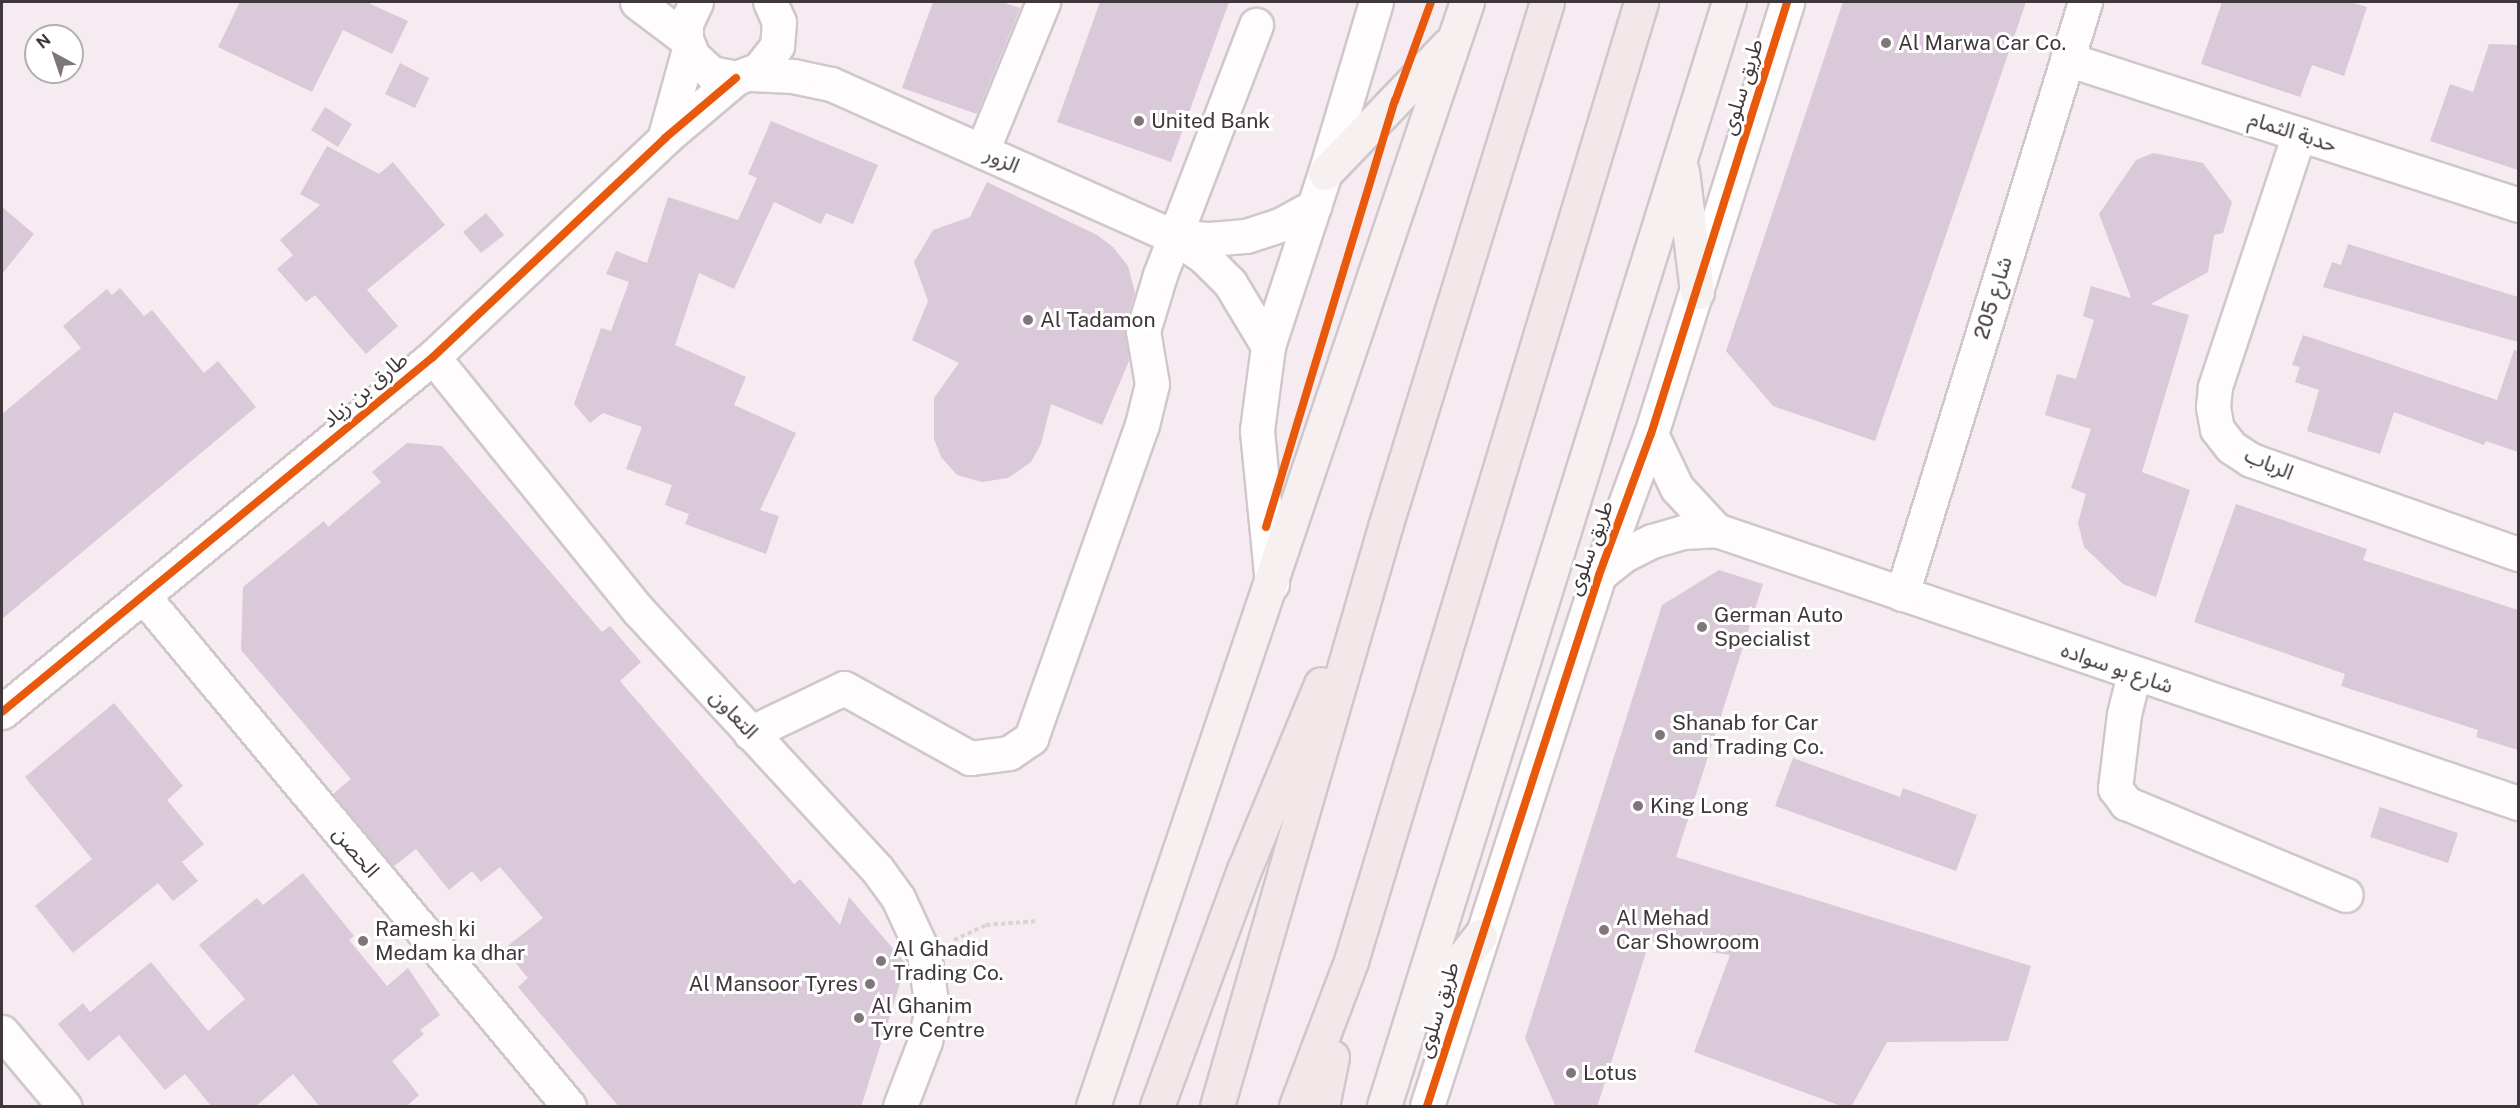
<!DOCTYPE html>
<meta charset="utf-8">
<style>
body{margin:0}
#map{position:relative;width:2520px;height:1108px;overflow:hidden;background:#f5ebf0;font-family:"Public Sans","Noto Sans Arabic",sans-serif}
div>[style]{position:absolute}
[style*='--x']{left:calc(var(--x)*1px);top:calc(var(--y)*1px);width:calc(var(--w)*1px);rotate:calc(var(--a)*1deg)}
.building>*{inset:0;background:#d9c9d9}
.path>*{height:4px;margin-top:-2px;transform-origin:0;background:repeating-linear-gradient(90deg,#d7d5d6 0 4.5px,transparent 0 7.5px)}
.roads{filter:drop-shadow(2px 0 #cfc7cb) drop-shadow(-2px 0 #cfc7cb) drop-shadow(0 2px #cfc7cb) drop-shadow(0 -2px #cfc7cb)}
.minor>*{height:33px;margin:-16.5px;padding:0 16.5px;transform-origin:16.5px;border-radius:16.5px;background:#fefcfd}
.major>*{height:33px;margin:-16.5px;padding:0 16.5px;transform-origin:16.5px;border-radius:16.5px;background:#f7f0f1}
.highway>*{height:33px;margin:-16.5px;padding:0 16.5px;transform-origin:16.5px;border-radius:16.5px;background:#f3e8e9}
.cycleway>*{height:8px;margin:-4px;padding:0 4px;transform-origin:4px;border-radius:4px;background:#e8590c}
.dots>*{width:16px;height:16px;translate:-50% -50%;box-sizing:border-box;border:3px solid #fff;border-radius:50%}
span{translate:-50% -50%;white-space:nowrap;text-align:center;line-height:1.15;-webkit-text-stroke:6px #fff;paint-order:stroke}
.poi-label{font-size:21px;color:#3f373b}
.left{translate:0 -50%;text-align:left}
.right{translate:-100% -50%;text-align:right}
.street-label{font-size:21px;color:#3f373b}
.frame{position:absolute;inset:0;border:3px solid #3f373b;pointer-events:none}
.north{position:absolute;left:24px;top:24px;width:60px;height:60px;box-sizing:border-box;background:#fff;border:2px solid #b2afb1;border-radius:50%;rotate:320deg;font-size:16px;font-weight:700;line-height:24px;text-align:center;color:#3f373b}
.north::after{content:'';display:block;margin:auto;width:21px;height:27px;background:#7f767a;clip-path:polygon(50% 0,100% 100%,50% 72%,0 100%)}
</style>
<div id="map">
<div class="building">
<div style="clip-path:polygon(240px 2px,366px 2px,408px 21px,392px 54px,343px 30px,312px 92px,218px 47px)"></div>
<div style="clip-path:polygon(933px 2px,1001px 2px,1020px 8px,977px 114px,902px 88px)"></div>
<div style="clip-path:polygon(1100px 2px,1229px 2px,1171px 162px,1057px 122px)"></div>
<div style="clip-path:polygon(1843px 2px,2026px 2px,1875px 441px,1773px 406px,1726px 351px)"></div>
<div style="clip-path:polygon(2222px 2px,2350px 2px,2367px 7px,2344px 76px,2312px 65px,2300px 97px,2201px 64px)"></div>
<div style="clip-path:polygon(2489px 44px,2518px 45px,2518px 170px,2430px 141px,2450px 84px,2473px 92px)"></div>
<div style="clip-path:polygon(400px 63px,429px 78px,415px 108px,385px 94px)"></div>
<div style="clip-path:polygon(325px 107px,352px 124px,338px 147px,311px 130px)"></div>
<div style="clip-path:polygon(771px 121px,878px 165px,853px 224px,826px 213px,821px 224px,774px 202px,734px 289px,699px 273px,675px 345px,746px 377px,734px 405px,796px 433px,760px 510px,779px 516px,766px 554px,685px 524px,689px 514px,665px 505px,672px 485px,626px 469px,642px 427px,603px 413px,590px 423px,574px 404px,601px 328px,611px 331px,629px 282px,606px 274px,616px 251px,647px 263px,668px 197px,738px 220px,757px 178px,748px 174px)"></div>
<div style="clip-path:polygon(327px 146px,379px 174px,393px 162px,445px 225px,367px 290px,398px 326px,366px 354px,315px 295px,306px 302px,277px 269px,293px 255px,280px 240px,320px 205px,300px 194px)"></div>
<div style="clip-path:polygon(2153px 153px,2203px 163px,2232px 202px,2223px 233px,2214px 235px,2208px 272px,2151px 304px,2189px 315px,2142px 472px,2190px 490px,2156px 597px,2123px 584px,2084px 547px,2078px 523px,2086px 494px,2071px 488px,2091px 429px,2045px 415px,2057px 374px,2076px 379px,2094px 320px,2083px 316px,2091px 286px,2131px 298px,2099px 214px,2136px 160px)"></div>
<div style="clip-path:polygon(987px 182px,1097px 235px,1113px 247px,1128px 266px,1135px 293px,1125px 326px,1129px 361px,1102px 425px,1051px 404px,1041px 444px,1031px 462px,1008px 478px,982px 482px,957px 475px,941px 457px,934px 439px,934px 398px,959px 363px,912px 340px,928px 301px,914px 262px,933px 230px,970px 217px)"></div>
<div style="clip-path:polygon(2px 207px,34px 234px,2px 274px)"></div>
<div style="clip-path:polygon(486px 213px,504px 235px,481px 253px,463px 232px)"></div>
<div style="clip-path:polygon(2348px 244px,2518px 297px,2518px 342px,2323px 287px,2332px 262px,2341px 265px)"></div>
<div style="clip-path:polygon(120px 288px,144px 316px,152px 310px,204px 373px,218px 361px,256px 407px,2px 619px,2px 414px,81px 348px,63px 326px,107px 289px,112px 295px)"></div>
<div style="clip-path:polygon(2303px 335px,2497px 400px,2514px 350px,2518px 351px,2518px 452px,2486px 441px,2484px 445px,2394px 412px,2380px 454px,2307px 431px,2319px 390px,2295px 382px,2300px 367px,2292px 365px)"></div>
<div style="clip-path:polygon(407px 443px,442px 446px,602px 632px,610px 626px,641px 662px,620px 681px,794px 884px,800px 879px,840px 925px,849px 897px,906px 964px,861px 1107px,619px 1107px,518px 987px,528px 978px,504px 949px,543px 918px,500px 867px,481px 882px,472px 871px,449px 890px,416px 849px,393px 867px,333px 794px,351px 779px,241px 650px,243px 587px,324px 521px,328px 527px,381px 482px,372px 472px)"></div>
<div style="clip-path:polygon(2236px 504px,2367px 549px,2363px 560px,2518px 610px,2518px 750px,2476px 737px,2478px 730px,2341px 686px,2345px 674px,2194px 622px)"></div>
<div style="clip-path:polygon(1719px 570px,1763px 584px,1676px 857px,2031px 966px,2008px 1041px,1887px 1042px,1851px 1107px,1844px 1107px,1694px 1052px,1730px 955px,1649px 943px,1597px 1107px,1556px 1107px,1525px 1038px,1662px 605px)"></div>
<div style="clip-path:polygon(114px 703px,183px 786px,167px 800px,204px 844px,182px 862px,198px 881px,173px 901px,158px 883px,73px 953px,35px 906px,92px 859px,25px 777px)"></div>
<div style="clip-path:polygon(1793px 758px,1900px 797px,1903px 788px,1977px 815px,1956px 871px,1775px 806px)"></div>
<div style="clip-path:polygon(2380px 807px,2458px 833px,2448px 863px,2370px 837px)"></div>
<div style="clip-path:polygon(303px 873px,354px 936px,349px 940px,387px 986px,408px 968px,440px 1015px,420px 1030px,424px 1034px,392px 1061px,419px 1095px,406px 1107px,320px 1107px,293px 1074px,255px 1107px,212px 1107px,185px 1074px,165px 1090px,119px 1035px,88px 1061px,58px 1024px,83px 1003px,90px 1012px,151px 962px,208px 1031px,245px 999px,199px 945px,257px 898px,263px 905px)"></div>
</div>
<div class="path">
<div style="--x:954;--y:940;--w:35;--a:-25"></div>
<div style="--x:986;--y:925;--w:51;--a:-4.5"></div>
</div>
<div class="roads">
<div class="minor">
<div style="--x:637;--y:2;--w:61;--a:37.1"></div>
<div style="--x:696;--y:2;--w:23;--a:115"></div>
<div style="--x:686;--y:23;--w:16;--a:90"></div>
<div style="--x:686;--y:39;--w:18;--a:68"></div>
<div style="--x:693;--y:56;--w:25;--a:43"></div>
<div style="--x:711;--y:73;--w:25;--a:11"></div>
<div style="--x:736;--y:78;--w:25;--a:-21"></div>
<div style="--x:759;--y:69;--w:29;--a:-52"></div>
<div style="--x:777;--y:46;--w:24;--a:-85"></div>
<div style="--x:779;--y:22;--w:22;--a:-114"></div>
<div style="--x:2067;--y:59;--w:474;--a:17.9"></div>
<div style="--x:751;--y:74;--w:42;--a:2.7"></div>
<div style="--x:793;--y:76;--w:39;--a:12"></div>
<div style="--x:831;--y:84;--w:374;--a:24"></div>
<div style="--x:1173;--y:236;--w:37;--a:34"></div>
<div style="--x:1204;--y:257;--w:37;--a:45"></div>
<div style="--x:1230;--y:283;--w:74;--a:58.9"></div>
<div style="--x:2299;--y:134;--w:267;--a:108.4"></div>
<div style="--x:2215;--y:387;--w:20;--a:96"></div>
<div style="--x:2213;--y:407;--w:22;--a:80"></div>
<div style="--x:2217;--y:429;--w:23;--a:52"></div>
<div style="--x:2231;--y:447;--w:24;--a:33"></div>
<div style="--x:2251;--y:460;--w:283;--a:19.4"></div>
<div style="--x:665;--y:136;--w:90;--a:-74.6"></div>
<div style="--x:982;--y:151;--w:161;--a:-67.7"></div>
<div style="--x:1173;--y:236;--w:37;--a:5"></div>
<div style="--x:1210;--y:239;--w:36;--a:-5"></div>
<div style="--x:1246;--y:236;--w:38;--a:-18"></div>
<div style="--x:1282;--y:224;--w:37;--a:-29"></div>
<div style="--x:433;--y:357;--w:326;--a:51"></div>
<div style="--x:638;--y:610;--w:352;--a:47.3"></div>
<div style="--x:877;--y:869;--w:36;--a:54"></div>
<div style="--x:898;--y:898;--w:62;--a:65.1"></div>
<div style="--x:924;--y:954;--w:55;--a:81.6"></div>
<div style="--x:932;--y:1008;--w:34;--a:102"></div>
<div style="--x:925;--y:1041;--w:70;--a:111"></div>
<div style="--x:1651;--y:434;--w:60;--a:64.3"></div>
<div style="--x:1677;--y:488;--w:57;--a:47.1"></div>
<div style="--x:1716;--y:530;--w:847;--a:18.8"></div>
<div style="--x:1599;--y:575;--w:32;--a:-39"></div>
<div style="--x:1624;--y:555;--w:31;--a:-27"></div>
<div style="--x:1652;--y:541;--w:32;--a:-16"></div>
<div style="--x:1683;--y:532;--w:33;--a:-3"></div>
<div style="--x:1272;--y:584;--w:155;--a:-95.6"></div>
<div style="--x:1257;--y:430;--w:85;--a:-82.5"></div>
<div style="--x:1268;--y:346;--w:182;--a:-71.8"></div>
<div style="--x:1325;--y:173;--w:178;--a:-73.4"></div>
<div style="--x:1902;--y:594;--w:620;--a:-72.82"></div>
<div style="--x:144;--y:597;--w:663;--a:50.14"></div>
<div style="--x:2134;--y:674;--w:41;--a:104"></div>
<div style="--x:2124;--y:714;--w:75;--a:96.9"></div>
<div style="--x:2115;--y:788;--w:19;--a:54"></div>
<div style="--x:2126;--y:803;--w:238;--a:22.7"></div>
<div style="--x:2;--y:712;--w:558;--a:-39.48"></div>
<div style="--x:433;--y:357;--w:319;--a:-43.3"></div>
<div style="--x:665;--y:138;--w:93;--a:-40.2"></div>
<div style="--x:750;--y:733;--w:104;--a:-25.6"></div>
<div style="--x:844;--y:688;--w:144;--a:29.1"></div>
<div style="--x:970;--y:758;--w:39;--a:-7"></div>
<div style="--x:1009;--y:753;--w:27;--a:-34"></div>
<div style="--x:1031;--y:738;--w:332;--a:-70.5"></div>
<div style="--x:1142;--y:425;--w:42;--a:-76.3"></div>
<div style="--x:1152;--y:384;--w:54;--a:-99.6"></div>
<div style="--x:1143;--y:331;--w:59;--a:-73.1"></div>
<div style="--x:1160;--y:275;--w:268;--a:-69"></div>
<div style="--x:2;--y:1032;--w:97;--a:50"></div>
<div style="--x:1427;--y:1106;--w:558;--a:-72.05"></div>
<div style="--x:1599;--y:575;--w:150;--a:-69.8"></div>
<div style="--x:1651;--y:434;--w:453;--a:-72.5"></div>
</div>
<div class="major">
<div style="--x:1682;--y:171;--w:122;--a:82.9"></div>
<div style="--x:1325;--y:173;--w:179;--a:-46.1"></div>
<div style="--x:1422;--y:1009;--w:93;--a:-51.5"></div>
<div style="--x:1093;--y:1106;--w:1166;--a:-71.29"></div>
<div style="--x:1384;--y:1106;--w:1157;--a:-72.65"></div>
</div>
<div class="highway">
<div style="--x:1157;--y:1106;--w:252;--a:-69.8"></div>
<div style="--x:1244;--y:870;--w:201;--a:-67.5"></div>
<div style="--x:1217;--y:1106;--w:603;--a:-73.82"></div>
<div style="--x:1385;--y:527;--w:549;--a:-72.85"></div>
<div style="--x:1296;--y:1106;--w:155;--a:-69.2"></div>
<div style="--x:1351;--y:961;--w:1002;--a:-73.17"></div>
<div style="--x:1322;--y:1106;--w:50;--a:-78.5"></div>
</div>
</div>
<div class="cycleway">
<div style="--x:1266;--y:527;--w:445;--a:-73.2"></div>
<div style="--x:1395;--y:101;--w:105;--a:-70"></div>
<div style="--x:2;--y:712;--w:558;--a:-39.48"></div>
<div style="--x:433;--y:357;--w:319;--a:-43.3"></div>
<div style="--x:665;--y:138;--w:93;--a:-40.2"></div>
<div style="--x:1427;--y:1106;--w:558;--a:-72.05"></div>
<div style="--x:1599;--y:575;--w:150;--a:-69.8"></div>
<div style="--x:1651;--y:434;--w:453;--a:-72.5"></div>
</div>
<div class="dots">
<div style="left:1886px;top:43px;background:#7f767a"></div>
<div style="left:1139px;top:121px;background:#7f767a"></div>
<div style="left:1028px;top:320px;background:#7f767a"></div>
<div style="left:1702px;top:627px;background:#7f767a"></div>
<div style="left:1660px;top:735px;background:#7f767a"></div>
<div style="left:1638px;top:806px;background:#7f767a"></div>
<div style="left:1604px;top:930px;background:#7f767a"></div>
<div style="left:363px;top:941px;background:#7f767a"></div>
<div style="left:881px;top:961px;background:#7f767a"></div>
<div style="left:870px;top:984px;background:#7f767a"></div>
<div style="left:859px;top:1018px;background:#7f767a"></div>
<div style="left:1571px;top:1073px;background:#7f767a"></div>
</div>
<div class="poi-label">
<span class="left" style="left:1898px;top:43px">Al Marwa Car Co.</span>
<span class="left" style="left:1151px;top:121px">United Bank</span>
<span class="left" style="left:1040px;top:320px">Al Tadamon</span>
<span class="left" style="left:1714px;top:627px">German Auto<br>Specialist</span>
<span class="left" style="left:1672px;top:735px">Shanab for Car<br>and Trading Co.</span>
<span class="left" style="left:1650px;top:806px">King Long</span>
<span class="left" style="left:1616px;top:930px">Al Mehad<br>Car Showroom</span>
<span class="left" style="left:375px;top:941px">Ramesh ki<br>Medam ka dhar</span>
<span class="left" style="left:893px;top:961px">Al Ghadid<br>Trading Co.</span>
<span class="right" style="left:858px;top:984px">Al Mansoor Tyres</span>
<span class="left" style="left:871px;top:1018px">Al Ghanim<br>Tyre Centre</span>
<span class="left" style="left:1583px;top:1073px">Lotus</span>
</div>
<div class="street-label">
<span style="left:1742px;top:87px;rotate:-73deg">طريق سلوى</span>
<span style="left:2293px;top:132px;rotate:18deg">حدبة الثمام</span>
<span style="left:1002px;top:160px;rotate:24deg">الزور</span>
<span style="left:1993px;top:298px;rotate:-73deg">شارع 205</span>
<span style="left:365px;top:390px;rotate:-40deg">طارق بن زياد</span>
<span style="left:2269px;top:464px;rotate:23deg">الرباب</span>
<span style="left:1590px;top:548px;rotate:-70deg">طريق سلوى</span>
<span style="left:2117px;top:668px;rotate:19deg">شارع بو سواده</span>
<span style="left:734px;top:714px;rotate:47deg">التعاون</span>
<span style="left:356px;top:852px;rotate:50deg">الحصن</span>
<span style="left:1438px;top:1010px;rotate:-73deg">طريق سلوى</span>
</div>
<div class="frame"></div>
<div class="north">N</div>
</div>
